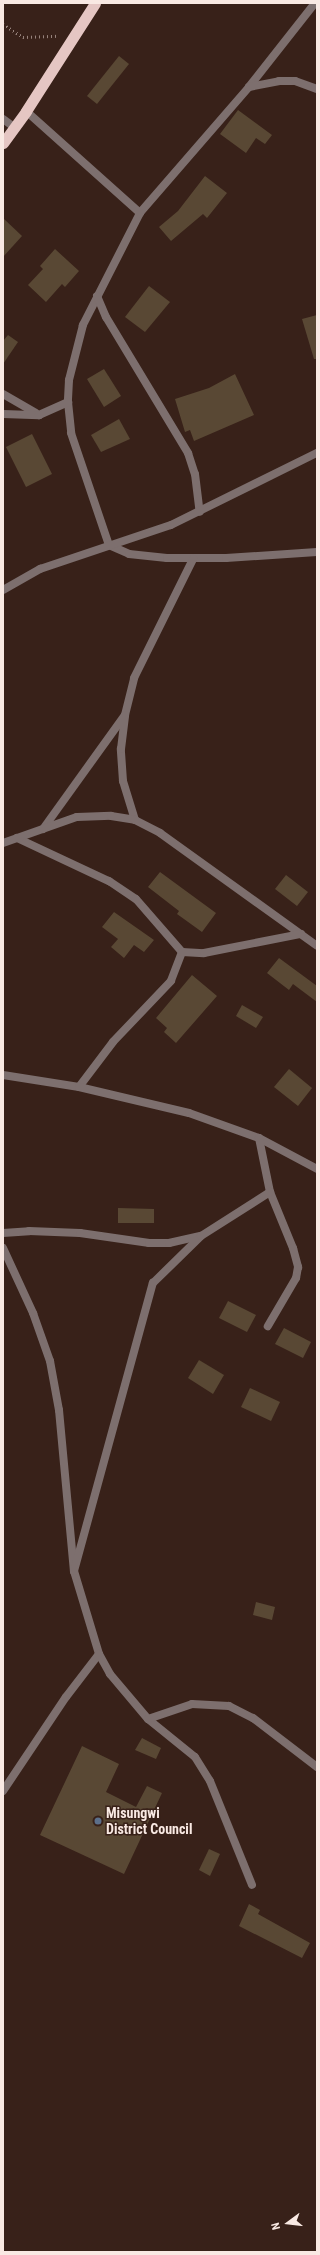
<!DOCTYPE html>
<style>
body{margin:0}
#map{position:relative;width:320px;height:2255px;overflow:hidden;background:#382119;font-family:"Roboto Condensed",sans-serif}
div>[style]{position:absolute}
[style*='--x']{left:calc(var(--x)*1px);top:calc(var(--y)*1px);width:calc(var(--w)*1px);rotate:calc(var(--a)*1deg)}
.building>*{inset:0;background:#594834}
.path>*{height:2.5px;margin-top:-1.25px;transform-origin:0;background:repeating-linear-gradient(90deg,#96827b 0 1px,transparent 0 4px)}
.service>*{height:8px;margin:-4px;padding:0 4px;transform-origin:4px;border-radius:4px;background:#7d6f6e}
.minor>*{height:8px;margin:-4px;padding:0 4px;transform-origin:4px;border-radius:4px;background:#7d6f6e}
.trunk>*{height:11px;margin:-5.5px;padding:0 5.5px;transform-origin:5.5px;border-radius:5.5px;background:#e5c6c3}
.dots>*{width:11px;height:11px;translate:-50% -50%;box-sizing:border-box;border:2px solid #382119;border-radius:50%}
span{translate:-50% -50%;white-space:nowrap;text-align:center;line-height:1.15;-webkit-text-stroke:3px #382119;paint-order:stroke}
.poi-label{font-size:14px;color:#f9e9e3;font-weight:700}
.left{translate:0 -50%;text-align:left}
.frame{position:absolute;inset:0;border:4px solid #f9e9e3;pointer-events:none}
.north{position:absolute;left:268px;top:2203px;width:40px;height:40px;-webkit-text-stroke:3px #382119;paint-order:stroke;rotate:255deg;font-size:11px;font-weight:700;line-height:16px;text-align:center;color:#f9e9e3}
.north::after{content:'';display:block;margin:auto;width:14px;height:18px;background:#f9e9e3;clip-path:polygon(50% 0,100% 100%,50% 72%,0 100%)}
</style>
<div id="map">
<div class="building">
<div style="clip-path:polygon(119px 56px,129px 64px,97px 104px,87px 96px)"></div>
<div style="clip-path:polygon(238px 110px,272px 135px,265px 144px,256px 138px,246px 153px,220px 134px)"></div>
<div style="clip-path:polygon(205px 176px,227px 193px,207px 218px,203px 214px,171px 241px,159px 227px,178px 211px)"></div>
<div style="clip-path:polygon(3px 218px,22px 236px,3px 257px)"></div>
<div style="clip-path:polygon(55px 249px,79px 271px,65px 287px,62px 284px,46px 302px,28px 285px,43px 269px,40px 266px)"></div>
<div style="clip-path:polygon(149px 286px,170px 302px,145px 332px,125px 317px)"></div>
<div style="clip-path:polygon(317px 315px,317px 359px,314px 359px,302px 319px)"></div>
<div style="clip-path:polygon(8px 335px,18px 342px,3px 364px,3px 341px)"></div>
<div style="clip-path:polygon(104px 369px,121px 396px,104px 407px,87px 379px)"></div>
<div style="clip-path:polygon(235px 374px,254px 415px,194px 441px,190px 430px,185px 432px,175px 399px,209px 388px)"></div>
<div style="clip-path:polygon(119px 419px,130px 439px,101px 452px,91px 435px)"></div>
<div style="clip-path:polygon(32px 434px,52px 474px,26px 487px,6px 447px)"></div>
<div style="clip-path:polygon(160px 872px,216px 913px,202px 932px,177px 914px,179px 911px,148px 887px)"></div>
<div style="clip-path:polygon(286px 875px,308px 892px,297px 906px,275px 889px)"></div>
<div style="clip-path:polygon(114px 912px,154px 940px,144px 952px,134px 945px,124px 958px,111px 947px,118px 939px,102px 927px)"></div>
<div style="clip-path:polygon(279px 958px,317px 986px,317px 1002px,293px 984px,289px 990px,267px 973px)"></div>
<div style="clip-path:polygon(192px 975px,217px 996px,176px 1043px,164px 1032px,167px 1028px,156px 1018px)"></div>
<div style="clip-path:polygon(242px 1005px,263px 1017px,256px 1028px,236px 1016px)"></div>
<div style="clip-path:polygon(289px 1069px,312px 1088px,298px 1106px,274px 1087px)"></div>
<div style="clip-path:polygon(118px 1208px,154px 1209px,154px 1223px,118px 1223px)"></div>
<div style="clip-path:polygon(228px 1301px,256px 1315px,247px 1332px,219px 1318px)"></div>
<div style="clip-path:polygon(284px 1328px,311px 1342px,303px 1358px,275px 1344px)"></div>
<div style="clip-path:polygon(199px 1360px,224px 1375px,213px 1394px,188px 1378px)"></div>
<div style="clip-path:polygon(250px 1388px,280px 1402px,271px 1421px,241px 1407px)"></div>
<div style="clip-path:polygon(256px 1602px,275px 1607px,272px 1620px,253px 1615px)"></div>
<div style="clip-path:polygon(142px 1738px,161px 1748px,156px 1759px,135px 1750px)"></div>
<div style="clip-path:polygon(82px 1746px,119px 1764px,106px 1792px,136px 1807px,147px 1786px,162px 1793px,124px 1874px,40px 1835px)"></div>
<div style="clip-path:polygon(209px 1849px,220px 1854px,210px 1876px,199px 1870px)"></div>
<div style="clip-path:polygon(249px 1904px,260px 1910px,258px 1914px,310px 1943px,302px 1958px,239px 1926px)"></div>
</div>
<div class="path">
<div style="--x:3;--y:24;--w:24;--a:33"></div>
<div style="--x:23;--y:37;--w:36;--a:-2"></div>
</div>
<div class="service">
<div style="--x:3;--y:1248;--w:72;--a:65.2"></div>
<div style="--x:33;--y:1313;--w:51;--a:70.5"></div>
<div style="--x:50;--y:1361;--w:50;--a:79.6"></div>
<div style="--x:59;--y:1410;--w:162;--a:84.7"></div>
<div style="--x:74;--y:1571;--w:87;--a:73.2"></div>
<div style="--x:99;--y:1654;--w:23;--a:61"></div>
<div style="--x:110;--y:1674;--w:59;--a:49.8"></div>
<div style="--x:148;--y:1719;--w:60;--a:39"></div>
<div style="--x:195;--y:1757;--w:28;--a:58"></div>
<div style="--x:210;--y:1781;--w:112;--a:68"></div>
<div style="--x:148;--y:1719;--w:46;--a:-18.8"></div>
<div style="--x:192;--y:1704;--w:37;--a:3"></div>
<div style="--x:229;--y:1706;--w:27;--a:27"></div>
<div style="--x:253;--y:1718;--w:81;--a:37.4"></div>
<div style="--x:3;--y:1791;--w:113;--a:-56.2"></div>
<div style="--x:66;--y:1697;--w:54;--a:-52.5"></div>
</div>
<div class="minor">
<div style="--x:315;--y:3;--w:107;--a:128.2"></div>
<div style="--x:249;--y:87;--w:167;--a:130.9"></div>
<div style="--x:140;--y:213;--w:126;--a:117"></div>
<div style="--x:83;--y:325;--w:57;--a:104.3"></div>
<div style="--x:69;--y:380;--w:22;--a:93"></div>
<div style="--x:68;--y:402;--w:31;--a:84"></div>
<div style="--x:71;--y:433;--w:118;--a:71.3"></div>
<div style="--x:109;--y:545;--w:22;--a:24"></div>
<div style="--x:129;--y:554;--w:38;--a:6"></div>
<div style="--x:167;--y:558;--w:59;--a:0"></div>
<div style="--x:226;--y:558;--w:91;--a:-3.8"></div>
<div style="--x:249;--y:87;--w:31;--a:-11"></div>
<div style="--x:279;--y:81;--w:16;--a:0"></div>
<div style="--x:295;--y:81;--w:23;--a:20"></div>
<div style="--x:26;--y:111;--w:153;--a:41.8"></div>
<div style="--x:3;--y:119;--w:14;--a:36"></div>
<div style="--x:97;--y:296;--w:23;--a:67"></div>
<div style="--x:106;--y:317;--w:159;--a:58.9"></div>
<div style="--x:188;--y:453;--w:22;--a:72"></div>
<div style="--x:195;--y:474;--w:38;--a:83"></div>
<div style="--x:3;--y:394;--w:38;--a:30"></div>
<div style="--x:3;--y:414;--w:36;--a:2"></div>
<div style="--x:39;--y:415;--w:32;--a:-24"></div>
<div style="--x:3;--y:590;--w:43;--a:-29.6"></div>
<div style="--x:40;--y:569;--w:138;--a:-18.6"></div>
<div style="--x:171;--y:525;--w:163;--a:-26.3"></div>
<div style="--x:135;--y:820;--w:41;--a:-107.1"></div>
<div style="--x:123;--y:781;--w:32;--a:-94"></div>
<div style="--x:121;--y:749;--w:34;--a:-83"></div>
<div style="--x:125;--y:715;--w:38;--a:-76"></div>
<div style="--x:134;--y:678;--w:133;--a:-63.6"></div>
<div style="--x:43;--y:829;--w:140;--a:-54.3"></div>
<div style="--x:17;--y:838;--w:102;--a:25.1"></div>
<div style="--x:109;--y:881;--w:32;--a:34"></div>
<div style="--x:136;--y:899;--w:70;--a:49"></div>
<div style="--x:182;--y:952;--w:31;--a:111"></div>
<div style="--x:171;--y:981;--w:84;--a:133.6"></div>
<div style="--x:113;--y:1042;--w:56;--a:127.1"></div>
<div style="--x:3;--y:843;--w:78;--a:-19.4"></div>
<div style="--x:77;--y:817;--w:34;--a:-2"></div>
<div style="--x:111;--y:816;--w:24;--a:9"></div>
<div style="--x:135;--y:820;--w:28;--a:27"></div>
<div style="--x:160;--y:833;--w:193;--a:35.7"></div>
<div style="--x:182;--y:952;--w:22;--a:3"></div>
<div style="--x:204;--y:953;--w:99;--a:-11.1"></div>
<div style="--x:3;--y:1075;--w:77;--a:9"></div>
<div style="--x:79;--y:1087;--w:113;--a:13.3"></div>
<div style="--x:189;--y:1113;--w:74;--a:19.7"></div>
<div style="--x:259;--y:1138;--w:66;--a:28.1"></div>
<div style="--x:259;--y:1138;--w:55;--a:78.5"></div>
<div style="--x:270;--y:1192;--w:61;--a:67.7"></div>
<div style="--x:293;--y:1248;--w:20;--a:75"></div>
<div style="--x:298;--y:1267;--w:11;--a:100"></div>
<div style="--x:296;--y:1278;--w:56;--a:120.3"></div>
<div style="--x:3;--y:1233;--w:26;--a:-4"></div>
<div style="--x:29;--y:1231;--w:51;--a:2.2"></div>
<div style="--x:80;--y:1233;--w:70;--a:8.2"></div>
<div style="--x:149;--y:1243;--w:20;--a:0"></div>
<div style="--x:169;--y:1243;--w:32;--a:-13"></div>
<div style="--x:74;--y:1571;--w:299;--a:-74.7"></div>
<div style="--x:153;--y:1283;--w:67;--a:-44.4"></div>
<div style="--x:201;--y:1236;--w:82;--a:-32.5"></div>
</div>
<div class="trunk">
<div style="--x:3;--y:143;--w:39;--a:-54"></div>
<div style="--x:26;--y:111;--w:128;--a:-57.4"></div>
</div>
<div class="dots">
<div style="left:98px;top:1821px;background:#5c6f8a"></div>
</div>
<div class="poi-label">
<span class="left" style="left:106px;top:1821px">Misungwi<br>District Council</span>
</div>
<div class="frame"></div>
<div class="north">N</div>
</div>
